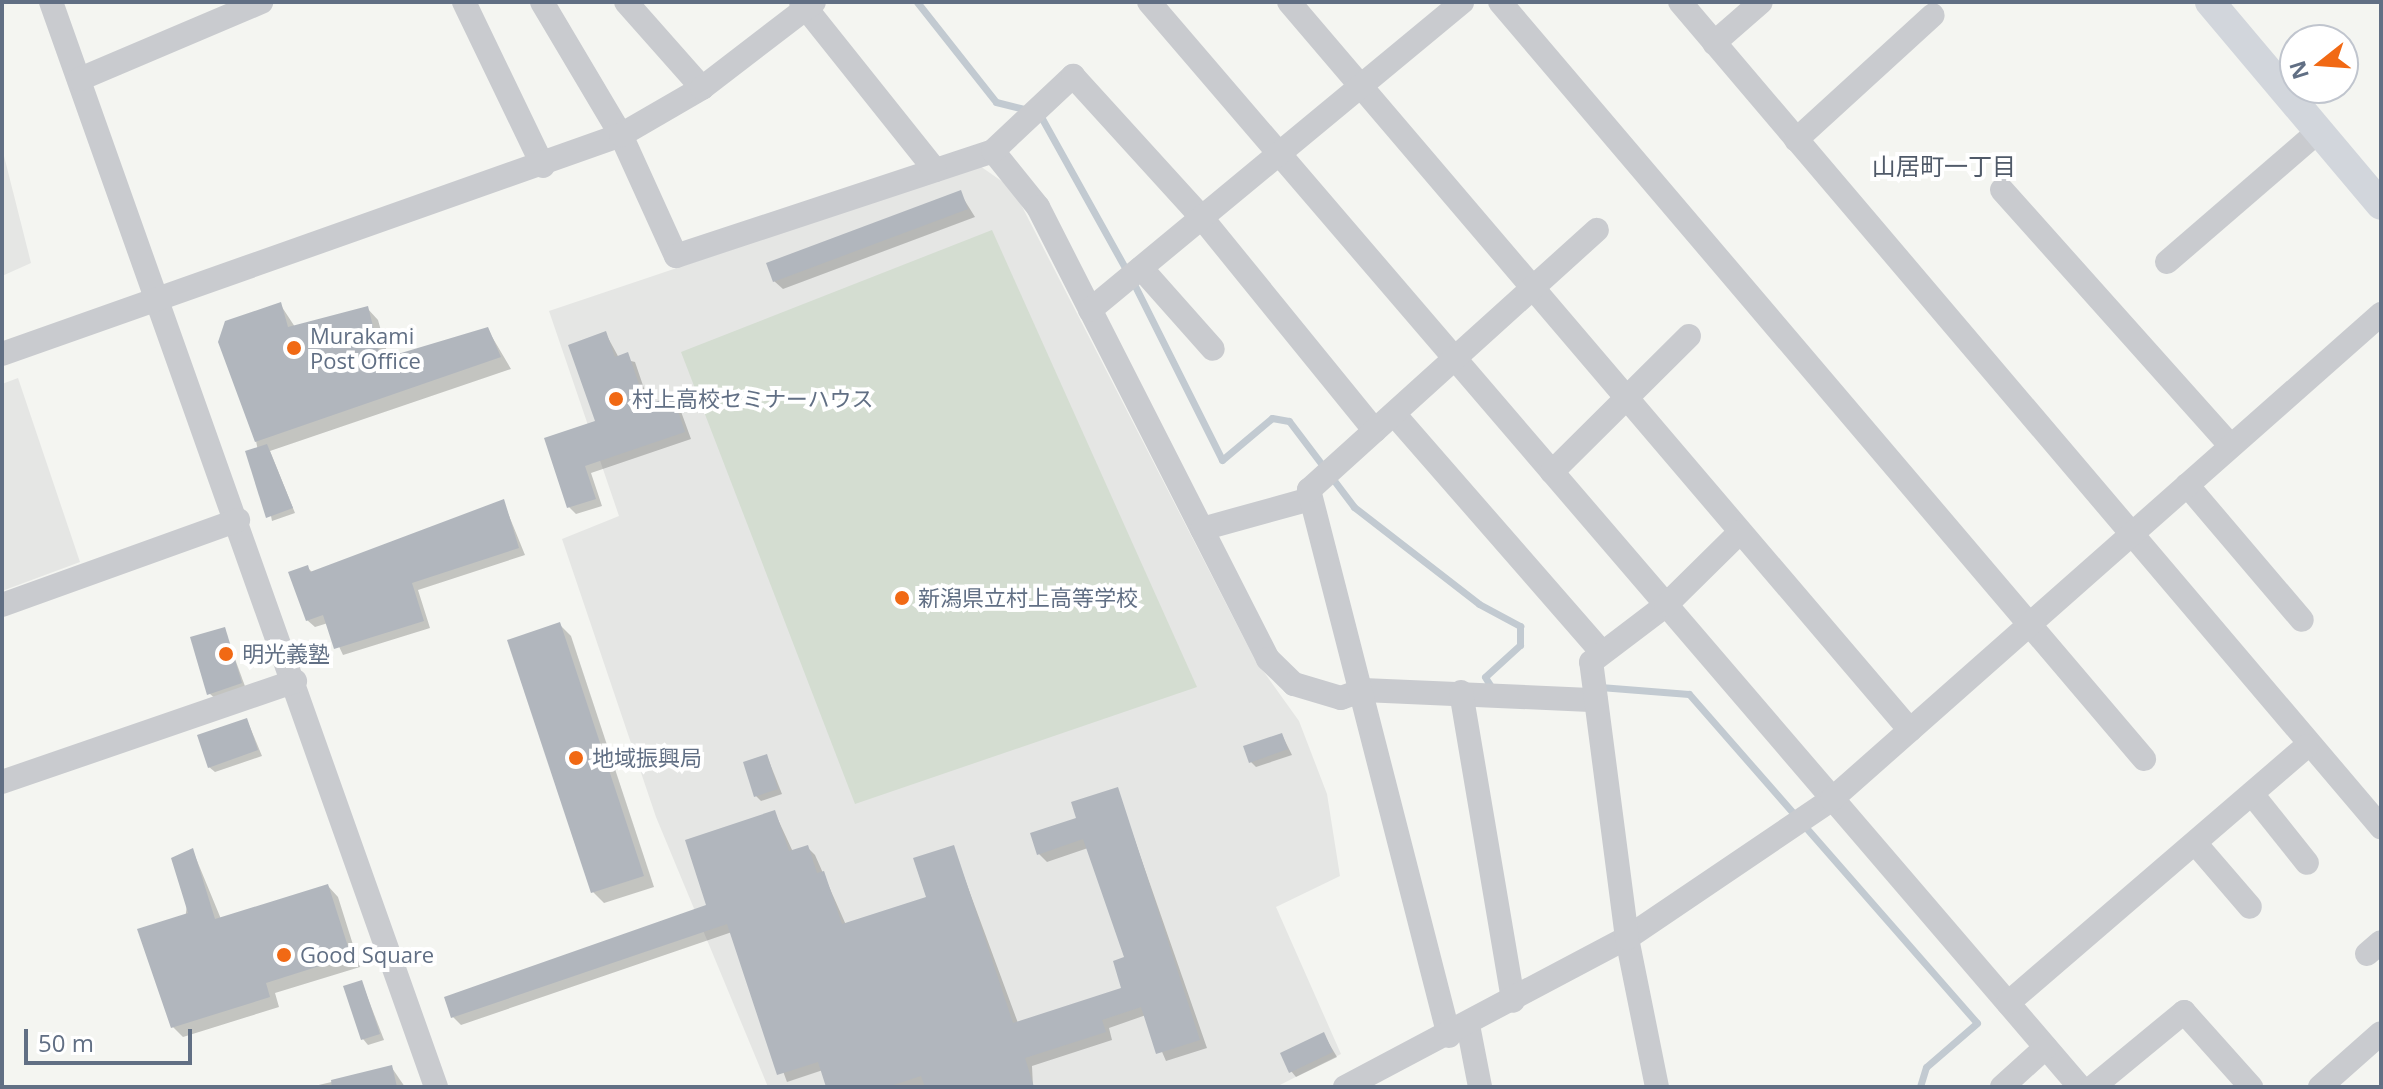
<!DOCTYPE html>
<meta charset="utf-8">
<style>
body{margin:0}
#map{position:relative;width:2383px;height:1089px;overflow:hidden;background:#f4f5f1;font-family:"Open Sans","Noto Sans JP",sans-serif}
div>[style]{position:absolute}
[style*='--x']{left:calc(var(--x)*1px);top:calc(var(--y)*1px);width:calc(var(--w)*1px);rotate:calc(var(--a)*1deg)}
.built>*{inset:0;background:#e5e6e4}
.green>*{inset:0;background:#d4ddd1}
.shadow>*{inset:0;background:#0003}
.stream>*{height:7px;margin:-3.5px;padding:0 3.5px;transform-origin:3.5px;border-radius:3.5px;background:#c2cad1}
.building>*{inset:0;background:#b1b6bd}
.minor>*{height:24px;margin:-12px;padding:0 12px;transform-origin:12px;border-radius:12px;background:#c9cbcf}
.major>*{height:30px;margin:-15px;padding:0 15px;transform-origin:15px;border-radius:15px;background:#d2d6dc}
.dots>*{width:22px;height:22px;translate:-50% -50%;box-sizing:border-box;border:4px solid #fff;border-radius:50%}
span{translate:-50% -50%;white-space:nowrap;text-align:center;line-height:1.15;-webkit-text-stroke:8px #fff;paint-order:stroke}
.poi-label{font-size:22px;color:#616f84}
.left{translate:0 -50%;text-align:left}
.neighbourhood-label{font-size:24px;color:#505a69}
.frame{position:absolute;inset:0;border:4px solid #616f84;pointer-events:none}
.north{position:absolute;left:2279px;top:24px;width:80px;height:80px;box-sizing:border-box;background:#fff;border:2px solid #c0c5ce;border-radius:50%;rotate:253deg;font-size:22px;font-weight:700;line-height:32px;text-align:center;color:#616f84}
.north::after{content:'';display:block;margin:auto;width:28px;height:36px;background:#f16914;clip-path:polygon(50% 0,100% 100%,50% 72%,0 100%)}
.scale{position:absolute;left:24px;top:1029px;width:168px;height:36px;box-sizing:border-box;border:4px solid #616f84;border-top:0;padding-left:10px;font-size:24px;line-height:28px;white-space:nowrap;color:#616f84;-webkit-text-stroke:6px #fff;paint-order:stroke}
</style>
<div id="map">
<div class="built">
<div style="clip-path:polygon(2px 148px,31px 263px,2px 276px)"></div>
<div style="clip-path:polygon(980px 166px,1013px 189px,1254px 658px,1299px 721px,1327px 794px,1340px 876px,1276px 907px,1341px 1054px,1276px 1087px,768px 1087px,656px 817px,562px 539px,619px 516px,549px 311px)"></div>
<div style="clip-path:polygon(18px 378px,80px 562px,2px 591px,2px 384px)"></div>
</div>
<div class="green">
<div style="clip-path:polygon(992px 230px,1197px 687px,855px 804px,681px 352px)"></div>
</div>
<div class="shadow">
<div style="clip-path:polygon(960px 193px,975px 217px,783px 289px,774px 281px)"></div>
<div style="clip-path:polygon(280px 304px,295px 327px,367px 308px,378px 320px,389px 359px,488px 330px,511px 369px,270px 451px,295px 513px,272px 521px,256px 441px)"></div>
<div style="clip-path:polygon(606px 334px,619px 358px,635px 362px,650px 406px,672px 399px,679px 406px,691px 439px,591px 473px,602px 506px,576px 514px,569px 507px,597px 423px)"></div>
<div style="clip-path:polygon(503px 501px,525px 555px,418px 590px,430px 628px,343px 655px,328px 623px,315px 627px,307px 620px,307px 567px,313px 573px)"></div>
<div style="clip-path:polygon(560px 625px,571px 636px,654px 887px,604px 903px,593px 892px)"></div>
<div style="clip-path:polygon(224px 629px,246px 689px,216px 699px,210px 694px)"></div>
<div style="clip-path:polygon(247px 720px,262px 756px,215px 772px,209px 767px)"></div>
<div style="clip-path:polygon(1282px 735px,1292px 755px,1256px 767px,1251px 762px)"></div>
<div style="clip-path:polygon(767px 756px,782px 794px,761px 801px,756px 796px)"></div>
<div style="clip-path:polygon(1117px 789px,1207px 1048px,1166px 1061px,1146px 1015px,1109px 1028px,1112px 1040px,1032px 1066px,1033px 1087px,828px 1087px,823px 1070px,787px 1082px,732px 932px,461px 1025px,453px 1017px,708px 906px,775px 813px,793px 852px,807px 847px,815px 855px,846px 925px,929px 898px,953px 847px,1018px 1023px,1124px 989px,1127px 959px,1088px 848px,1047px 862px,1039px 854px)"></div>
<div style="clip-path:polygon(193px 851px,221px 919px,328px 886px,338px 897px,360px 967px,275px 993px,279px 1007px,183px 1037px,173px 1027px)"></div>
<div style="clip-path:polygon(362px 983px,384px 1040px,368px 1045px,363px 1039px)"></div>
<div style="clip-path:polygon(1324px 1035px,1337px 1057px,1296px 1077px,1291px 1071px)"></div>
<div style="clip-path:polygon(392px 1068px,405px 1087px,310px 1087px)"></div>
</div>
<div class="stream">
<div style="--x:917;--y:2;--w:127;--a:51.7"></div>
<div style="--x:996;--y:102;--w:33;--a:14"></div>
<div style="--x:1040;--y:115;--w:179;--a:60.9"></div>
<div style="--x:1133;--y:282;--w:199;--a:63.4"></div>
<div style="--x:1222;--y:460;--w:65;--a:-40"></div>
<div style="--x:1272;--y:418;--w:17;--a:10"></div>
<div style="--x:1289;--y:421;--w:108;--a:52.9"></div>
<div style="--x:1354;--y:507;--w:158;--a:37.8"></div>
<div style="--x:1479;--y:604;--w:47;--a:28.2"></div>
<div style="--x:1520;--y:626;--w:19;--a:90"></div>
<div style="--x:1520;--y:645;--w:47;--a:137.6"></div>
<div style="--x:1485;--y:677;--w:13;--a:58"></div>
<div style="--x:1600;--y:687;--w:89;--a:4.5"></div>
<div style="--x:1689;--y:694;--w:437;--a:48.8"></div>
<div style="--x:1977;--y:1023;--w:67;--a:139.2"></div>
<div style="--x:1926;--y:1067;--w:21;--a:107"></div>
</div>
<div class="building">
<div style="clip-path:polygon(961px 190px,968px 209px,773px 282px,766px 263px)"></div>
<div style="clip-path:polygon(281px 302px,288px 327px,368px 306px,381px 359px,488px 327px,501px 357px,255px 442px,218px 342px,225px 321px)"></div>
<div style="clip-path:polygon(606px 331px,615px 357px,628px 352px,646px 405px,673px 396px,685px 432px,585px 466px,596px 499px,567px 508px,544px 438px,595px 421px,568px 345px)"></div>
<div style="clip-path:polygon(267px 444px,293px 508px,266px 518px,245px 451px)"></div>
<div style="clip-path:polygon(504px 499px,519px 548px,412px 583px,424px 621px,334px 649px,323px 615px,306px 621px,288px 572px,308px 565px,310px 572px)"></div>
<div style="clip-path:polygon(560px 622px,644px 876px,591px 893px,507px 640px)"></div>
<div style="clip-path:polygon(225px 627px,242px 683px,207px 695px,190px 637px)"></div>
<div style="clip-path:polygon(247px 718px,258px 750px,208px 768px,197px 735px)"></div>
<div style="clip-path:polygon(1282px 733px,1288px 749px,1249px 763px,1243px 746px)"></div>
<div style="clip-path:polygon(767px 754px,778px 789px,754px 797px,743px 762px)"></div>
<div style="clip-path:polygon(1118px 787px,1200px 1040px,1156px 1054px,1141px 1007px,1102px 1020px,1106px 1032px,1025px 1058px,1034px 1087px,925px 1087px,921px 1076px,887px 1087px,826px 1087px,818px 1062px,777px 1075px,727px 924px,451px 1018px,444px 997px,706px 905px,685px 840px,775px 810px,789px 851px,808px 845px,817px 873px,824px 871px,842px 924px,926px 897px,913px 858px,954px 845px,1013px 1023px,1121px 988px,1113px 961px,1124px 957px,1083px 839px,1037px 855px,1030px 833px,1076px 818px,1071px 802px)"></div>
<div style="clip-path:polygon(193px 848px,215px 919px,328px 884px,351px 956px,266px 983px,270px 997px,171px 1028px,137px 929px,188px 913px,171px 858px)"></div>
<div style="clip-path:polygon(362px 980px,380px 1034px,361px 1040px,343px 986px)"></div>
<div style="clip-path:polygon(1324px 1032px,1333px 1052px,1289px 1073px,1280px 1053px)"></div>
<div style="clip-path:polygon(392px 1065px,397px 1087px,332px 1087px,331px 1080px)"></div>
</div>
<div class="minor">
<div style="--x:51;--y:2;--w:1151;--a:70.46"></div>
<div style="--x:464;--y:2;--w:182;--a:64.3"></div>
<div style="--x:542;--y:2;--w:155;--a:59.3"></div>
<div style="--x:621;--y:135;--w:133;--a:65.6"></div>
<div style="--x:676;--y:256;--w:334;--a:-18.3"></div>
<div style="--x:993;--y:151;--w:72;--a:51.2"></div>
<div style="--x:1038;--y:207;--w:507;--a:63.03"></div>
<div style="--x:1268;--y:659;--w:36;--a:44"></div>
<div style="--x:1294;--y:684;--w:49;--a:16.6"></div>
<div style="--x:1341;--y:698;--w:23;--a:-20"></div>
<div style="--x:1363;--y:690;--w:233;--a:2.5"></div>
<div style="--x:626;--y:2;--w:115;--a:48.5"></div>
<div style="--x:801;--y:2;--w:215;--a:51.4"></div>
<div style="--x:1149;--y:2;--w:1430;--a:49.37"></div>
<div style="--x:1289;--y:2;--w:957;--a:49.54"></div>
<div style="--x:1500;--y:2;--w:994;--a:49.61"></div>
<div style="--x:1680;--y:2;--w:1083;--a:49.65"></div>
<div style="--x:1714;--y:43;--w:62;--a:-41.1"></div>
<div style="--x:80;--y:79;--w:197;--a:-23"></div>
<div style="--x:1796;--y:140;--w:185;--a:-42.4"></div>
<div style="--x:993;--y:151;--w:110;--a:-43.2"></div>
<div style="--x:1073;--y:76;--w:192;--a:47.7"></div>
<div style="--x:1202;--y:218;--w:274;--a:50.9"></div>
<div style="--x:2002;--y:190;--w:343;--a:48.2"></div>
<div style="--x:2167;--y:262;--w:201;--a:-40.8"></div>
<div style="--x:1141;--y:268;--w:108;--a:48.4"></div>
<div style="--x:1090;--y:310;--w:483;--a:-39.6"></div>
<div style="--x:2;--y:354;--w:657;--a:-19.48"></div>
<div style="--x:621;--y:135;--w:94;--a:-30.1"></div>
<div style="--x:702;--y:88;--w:141;--a:-37.5"></div>
<div style="--x:1394;--y:414;--w:315;--a:48.9"></div>
<div style="--x:1552;--y:472;--w:193;--a:-44.8"></div>
<div style="--x:2187;--y:485;--w:177;--a:49.6"></div>
<div style="--x:1202;--y:529;--w:112;--a:-15.5"></div>
<div style="--x:2;--y:605;--w:251;--a:-19.8"></div>
<div style="--x:1461;--y:692;--w:313;--a:80.4"></div>
<div style="--x:2;--y:782;--w:310;--a:-19"></div>
<div style="--x:2252;--y:794;--w:88;--a:51.4"></div>
<div style="--x:2195;--y:843;--w:84;--a:49.3"></div>
<div style="--x:2367;--y:954;--w:18;--a:-41"></div>
<div style="--x:2008;--y:1003;--w:394;--a:-40.7"></div>
<div style="--x:1468;--y:1025;--w:63;--a:79"></div>
<div style="--x:1449;--y:1036;--w:564;--a:-104.38"></div>
<div style="--x:1309;--y:490;--w:388;--a:-42.1"></div>
<div style="--x:1345;--y:1087;--w:319;--a:-27.9"></div>
<div style="--x:1627;--y:938;--w:248;--a:-34.1"></div>
<div style="--x:1832;--y:799;--w:733;--a:-41.46"></div>
<div style="--x:1657;--y:1087;--w:152;--a:-101.4"></div>
<div style="--x:1627;--y:938;--w:278;--a:-97.4"></div>
<div style="--x:1591;--y:662;--w:94;--a:-37.2"></div>
<div style="--x:1666;--y:605;--w:104;--a:-44.6"></div>
<div style="--x:2002;--y:1087;--w:59;--a:-42.3"></div>
<div style="--x:2093;--y:1087;--w:118;--a:-39.5"></div>
<div style="--x:2184;--y:1012;--w:101;--a:48.2"></div>
<div style="--x:2320;--y:1087;--w:81;--a:-41.5"></div>
</div>
<div class="major">
<div style="--x:2210;--y:2;--w:265;--a:49.9"></div>
</div>
<div class="dots">
<div style="left:294px;top:348px;background:#f16914"></div>
<div style="left:616px;top:399px;background:#f16914"></div>
<div style="left:902px;top:598px;background:#f16914"></div>
<div style="left:226px;top:654px;background:#f16914"></div>
<div style="left:576px;top:758px;background:#f16914"></div>
<div style="left:284px;top:955px;background:#f16914"></div>
</div>
<div class="poi-label">
<span class="left" style="left:310px;top:348px">Murakami<br>Post Office</span>
<span class="left" style="left:632px;top:399px">村上高校セミナーハウス</span>
<span class="left" style="left:918px;top:598px">新潟県立村上高等学校</span>
<span class="left" style="left:242px;top:654px">明光義塾</span>
<span class="left" style="left:592px;top:758px">地域振興局</span>
<span class="left" style="left:300px;top:955px">Good Square</span>
</div>
<div class="neighbourhood-label">
<span style="left:1944px;top:166px">山居町一丁目</span>
</div>
<div class="frame"></div>
<div class="north">N</div>
<div class="scale">50 m</div>
</div>
